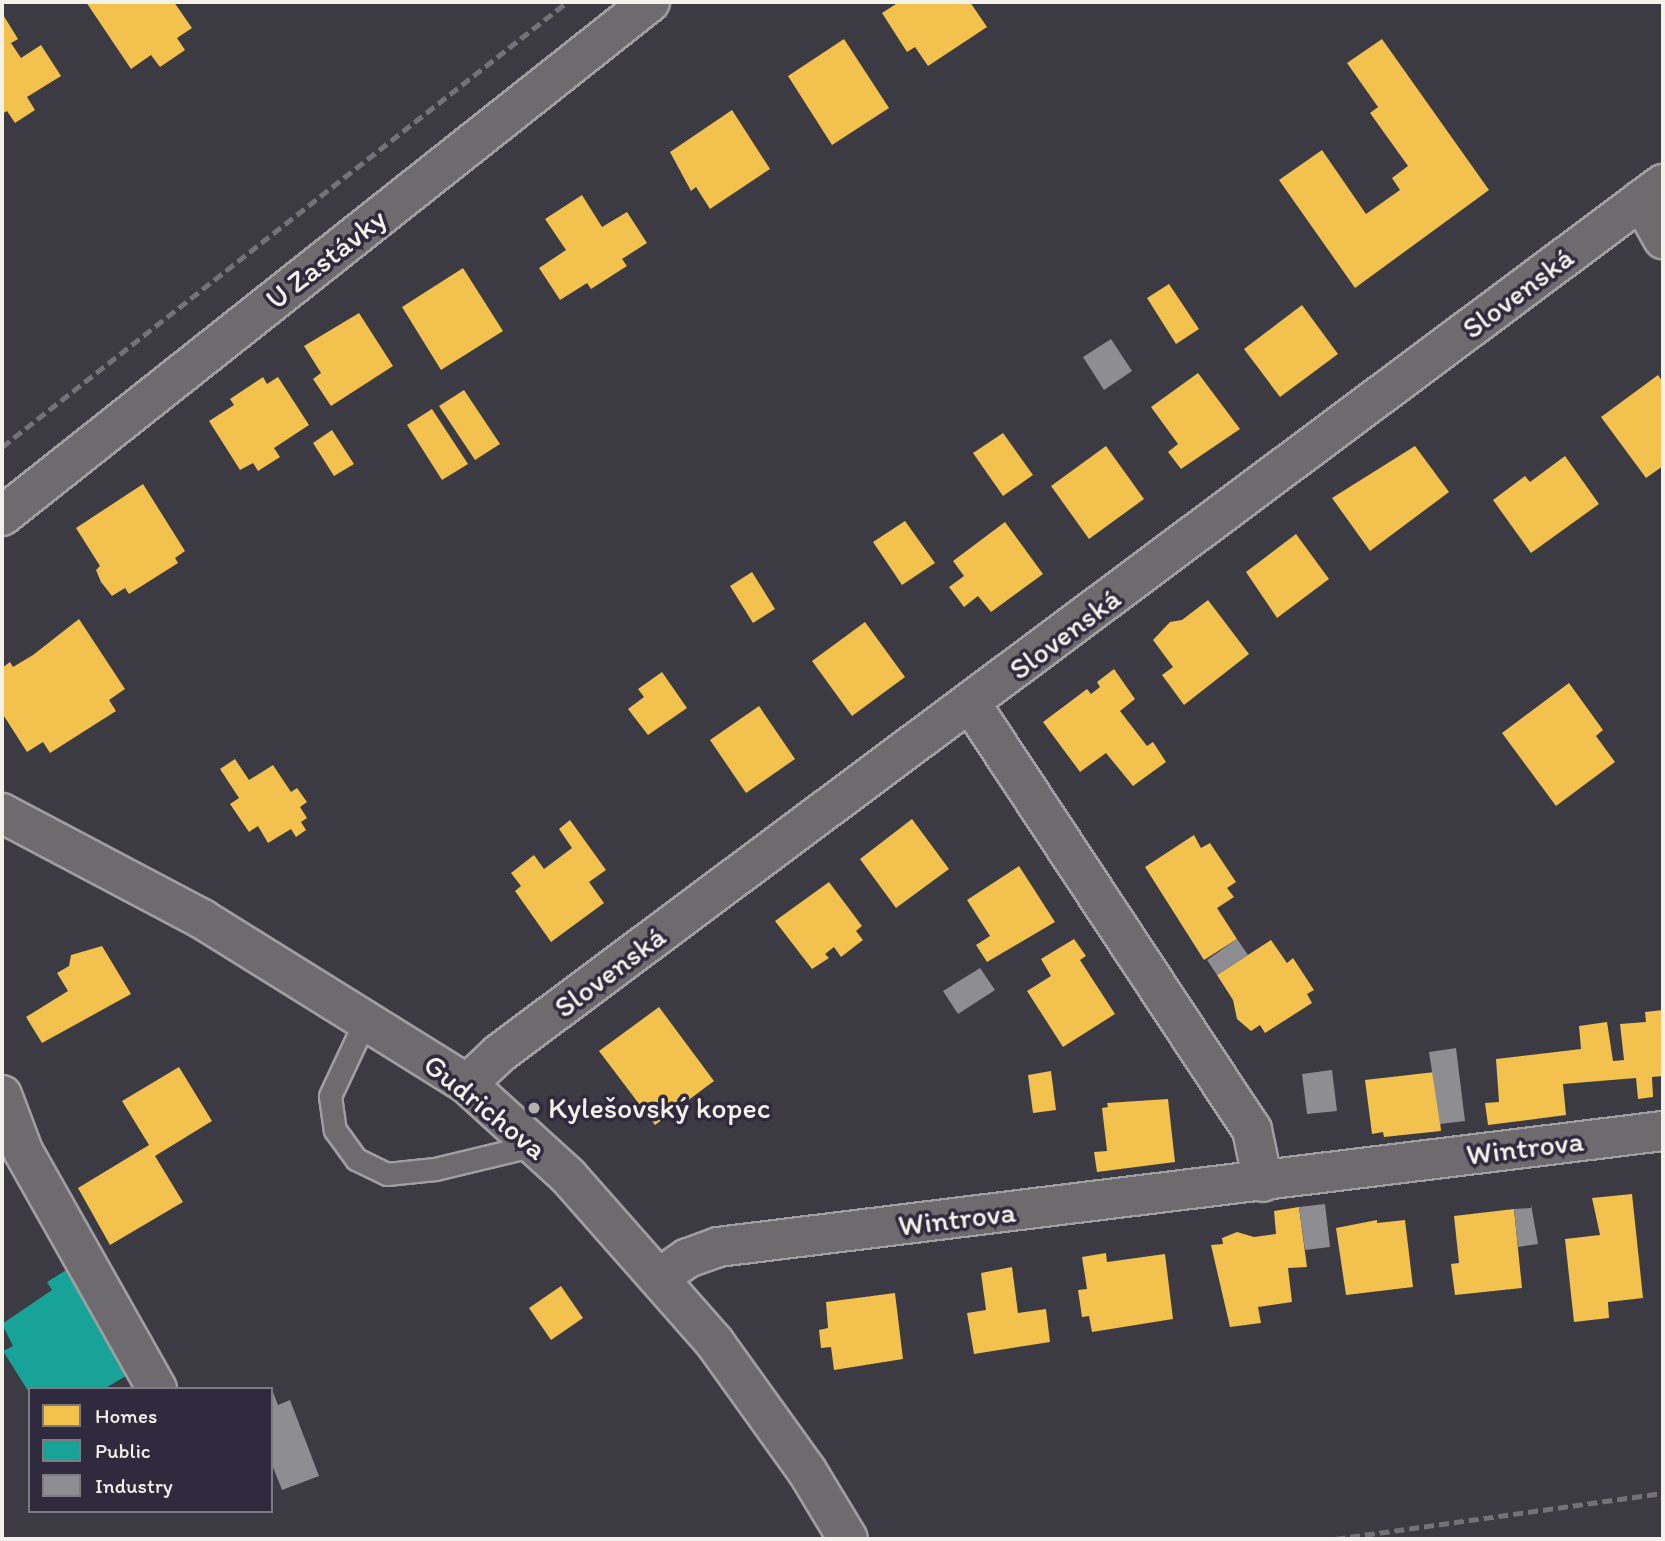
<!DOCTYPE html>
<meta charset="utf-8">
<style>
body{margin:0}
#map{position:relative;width:1665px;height:1541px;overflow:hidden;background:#3c3a43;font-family:Itim,sans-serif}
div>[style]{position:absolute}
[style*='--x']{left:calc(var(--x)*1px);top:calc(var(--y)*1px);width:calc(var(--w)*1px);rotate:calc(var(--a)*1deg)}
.homes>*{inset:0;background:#f2c14e}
.public>*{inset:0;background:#17a398}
.industry>*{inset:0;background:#8d8d92}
.roads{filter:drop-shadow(2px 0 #9f9ea0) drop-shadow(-2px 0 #9f9ea0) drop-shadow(0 2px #9f9ea0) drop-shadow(0 -2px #9f9ea0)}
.service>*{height:21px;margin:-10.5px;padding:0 10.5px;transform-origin:10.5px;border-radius:10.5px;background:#6e6b6e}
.minor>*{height:38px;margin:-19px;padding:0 19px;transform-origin:19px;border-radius:19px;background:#6e6b6e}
.rail>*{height:5px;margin-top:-2.5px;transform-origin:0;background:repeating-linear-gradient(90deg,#747276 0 10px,transparent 0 15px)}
.dots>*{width:19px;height:19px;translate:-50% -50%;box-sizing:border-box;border:4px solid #2f2a3d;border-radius:50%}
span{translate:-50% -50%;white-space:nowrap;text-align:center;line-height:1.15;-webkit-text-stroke:7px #2f2a3d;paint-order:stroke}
.street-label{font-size:30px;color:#f4f1e8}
.poi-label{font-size:30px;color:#f4f1e8}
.left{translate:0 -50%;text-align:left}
.frame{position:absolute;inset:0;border:4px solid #f4f1e8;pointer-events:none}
.legend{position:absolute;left:28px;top:1387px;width:245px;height:126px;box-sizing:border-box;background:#2f2a3d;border:2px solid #7e7a81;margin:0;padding:9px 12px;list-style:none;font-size:21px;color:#f4f1e8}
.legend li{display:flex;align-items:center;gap:14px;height:35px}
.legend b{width:35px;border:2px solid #7e7a81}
</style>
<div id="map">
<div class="homes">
<div style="clip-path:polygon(86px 2px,174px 2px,192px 28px,177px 38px,185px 50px,160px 67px,151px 55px,131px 69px)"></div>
<div style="clip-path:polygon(899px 2px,970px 2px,987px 27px,928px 66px,915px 47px,907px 52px,882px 13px)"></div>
<div style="clip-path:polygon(2px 13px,18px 39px,11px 43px,21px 58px,41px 45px,61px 76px,27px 97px,35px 110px,15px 123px,7px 111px,2px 114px)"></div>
<div style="clip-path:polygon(844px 39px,889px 108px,832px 145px,788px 76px)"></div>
<div style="clip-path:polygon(1382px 39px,1489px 190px,1355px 288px,1279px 180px,1322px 150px,1366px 214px,1400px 190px,1392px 178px,1408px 166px,1370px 113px,1378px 107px,1347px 63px)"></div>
<div style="clip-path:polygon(732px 110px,770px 169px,710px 209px,696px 187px,691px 191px,670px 152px)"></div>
<div style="clip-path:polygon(582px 195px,602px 227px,627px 212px,647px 243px,622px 259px,627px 266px,591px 289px,587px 283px,560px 300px,539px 268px,566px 250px,545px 219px)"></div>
<div style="clip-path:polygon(463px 268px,503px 331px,441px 370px,402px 307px)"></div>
<div style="clip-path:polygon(1169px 284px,1199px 329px,1176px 344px,1147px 298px)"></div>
<div style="clip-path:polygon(1302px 305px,1338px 354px,1280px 397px,1244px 349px)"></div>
<div style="clip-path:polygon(359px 313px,393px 366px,331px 406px,313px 379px,321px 373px,304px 346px)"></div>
<div style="clip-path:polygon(1198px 373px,1240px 429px,1181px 469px,1168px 452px,1178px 444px,1151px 407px)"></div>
<div style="clip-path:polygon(1658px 375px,1663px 382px,1663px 466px,1646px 478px,1601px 417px)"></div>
<div style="clip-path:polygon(263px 377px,267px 384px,278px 377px,309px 425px,274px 448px,280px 457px,258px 471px,253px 463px,240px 470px,209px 421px,234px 405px,230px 399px)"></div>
<div style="clip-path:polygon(464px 390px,500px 444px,475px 460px,439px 406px)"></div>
<div style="clip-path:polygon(432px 409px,468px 464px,442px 480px,407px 425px)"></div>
<div style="clip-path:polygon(332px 430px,354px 464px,334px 476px,313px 443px)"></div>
<div style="clip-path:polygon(1003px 433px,1033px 475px,1003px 496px,973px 453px)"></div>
<div style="clip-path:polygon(1106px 446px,1144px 499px,1089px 539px,1051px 486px)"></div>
<div style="clip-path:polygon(1415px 446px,1449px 492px,1370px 551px,1332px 498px)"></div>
<div style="clip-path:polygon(1565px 456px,1599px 504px,1531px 553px,1493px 500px,1525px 476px,1530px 482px)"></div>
<div style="clip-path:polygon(143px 484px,185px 551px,175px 558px,178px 563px,129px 594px,125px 588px,112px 596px,101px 582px,96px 570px,100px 566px,76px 528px)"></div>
<div style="clip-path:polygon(905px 521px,935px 563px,902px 585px,873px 542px)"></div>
<div style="clip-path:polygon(1005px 522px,1043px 574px,991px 612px,978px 596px,964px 607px,949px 587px,964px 576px,953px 561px)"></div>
<div style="clip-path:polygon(1296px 534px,1329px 579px,1277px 618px,1246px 572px)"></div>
<div style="clip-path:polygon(752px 572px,775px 609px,753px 623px,730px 586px)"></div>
<div style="clip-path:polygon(1208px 600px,1249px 654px,1184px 705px,1162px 675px,1173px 667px,1153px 640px,1170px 622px,1182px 620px)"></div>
<div style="clip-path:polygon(79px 619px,125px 689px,109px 700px,116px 711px,50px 753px,43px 742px,27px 752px,2px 713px,2px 668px,10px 662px,13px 667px,33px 655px)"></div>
<div style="clip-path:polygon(865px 622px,905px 677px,852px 716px,812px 661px)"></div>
<div style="clip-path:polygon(1114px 669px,1135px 699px,1120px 711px,1147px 746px,1153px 742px,1166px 762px,1133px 786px,1106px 753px,1080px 772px,1043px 722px,1087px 689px,1091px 694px,1100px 687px,1097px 682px)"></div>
<div style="clip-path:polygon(662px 672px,687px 708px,648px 735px,628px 709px,644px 697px,638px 689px)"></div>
<div style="clip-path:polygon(1569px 683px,1603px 730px,1596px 736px,1615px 762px,1556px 806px,1502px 733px)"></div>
<div style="clip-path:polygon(759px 706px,795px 759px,746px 793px,710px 740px)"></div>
<div style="clip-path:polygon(235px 759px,249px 780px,273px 765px,291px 792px,297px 788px,307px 802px,300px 807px,307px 818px,301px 822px,306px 830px,296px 837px,291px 829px,268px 843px,258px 826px,249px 832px,230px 804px,239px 798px,220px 769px)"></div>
<div style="clip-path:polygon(912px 819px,949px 869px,896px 908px,860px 859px)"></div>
<div style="clip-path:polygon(570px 820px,606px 870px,589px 882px,604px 903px,551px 942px,515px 891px,521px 886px,511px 873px,534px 855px,544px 869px,572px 848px,559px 829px)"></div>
<div style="clip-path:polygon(1194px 835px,1201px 848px,1210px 843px,1236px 882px,1227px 888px,1234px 897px,1217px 908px,1237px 939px,1204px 960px,1145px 867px)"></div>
<div style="clip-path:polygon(1019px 866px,1055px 922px,987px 962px,976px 945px,990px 936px,967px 900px)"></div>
<div style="clip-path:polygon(829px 882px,862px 926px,856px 931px,863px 940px,841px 957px,834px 947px,825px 954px,829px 958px,812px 969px,775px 921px)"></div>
<div style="clip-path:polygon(1074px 939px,1086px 956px,1080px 960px,1115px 1014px,1063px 1047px,1027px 991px,1051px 976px,1041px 959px)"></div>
<div style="clip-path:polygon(1271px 940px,1287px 963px,1293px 958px,1314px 990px,1307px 994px,1312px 1003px,1265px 1033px,1260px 1025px,1251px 1031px,1237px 1019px,1233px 1000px,1217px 975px)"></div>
<div style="clip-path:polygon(102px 946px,131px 994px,42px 1043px,26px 1017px,68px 991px,57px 973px,69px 966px,71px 955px)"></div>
<div style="clip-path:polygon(659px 1007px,714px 1081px,655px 1125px,599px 1051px)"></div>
<div style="clip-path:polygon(1663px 1010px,1663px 1076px,1652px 1077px,1653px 1097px,1638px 1099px,1636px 1078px,1563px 1084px,1566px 1115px,1488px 1125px,1485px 1103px,1499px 1102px,1496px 1059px,1581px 1049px,1579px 1026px,1607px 1022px,1613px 1061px,1624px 1060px,1620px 1024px,1646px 1022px,1645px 1012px)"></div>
<div style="clip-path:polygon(179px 1067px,212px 1121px,155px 1156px,183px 1202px,110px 1245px,78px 1188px,149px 1145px,122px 1101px)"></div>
<div style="clip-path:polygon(1051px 1071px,1056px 1110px,1033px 1113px,1028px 1075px)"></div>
<div style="clip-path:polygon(1435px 1072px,1441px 1131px,1384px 1137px,1383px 1132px,1372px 1134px,1365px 1080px)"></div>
<div style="clip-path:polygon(1168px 1099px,1175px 1162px,1097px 1172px,1094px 1152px,1107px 1151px,1102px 1108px,1108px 1107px,1107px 1103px)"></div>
<div style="clip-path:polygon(1632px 1194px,1643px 1298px,1608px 1302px,1609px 1318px,1574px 1322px,1565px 1239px,1600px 1235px,1592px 1198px)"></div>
<div style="clip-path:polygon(1299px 1207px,1307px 1267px,1288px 1268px,1292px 1302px,1258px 1307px,1261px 1323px,1230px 1327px,1211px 1245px,1223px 1244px,1222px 1238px,1237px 1232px,1254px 1237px,1276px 1234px,1274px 1211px)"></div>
<div style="clip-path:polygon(1514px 1209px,1522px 1288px,1455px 1295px,1451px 1264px,1459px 1263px,1454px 1216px)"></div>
<div style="clip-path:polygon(1377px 1220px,1377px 1223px,1405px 1220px,1413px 1287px,1346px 1295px,1336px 1228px)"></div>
<div style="clip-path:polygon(1106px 1253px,1107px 1262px,1165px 1254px,1173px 1319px,1092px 1332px,1089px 1316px,1082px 1317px,1078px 1290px,1087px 1289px,1082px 1257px)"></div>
<div style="clip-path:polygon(1012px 1267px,1018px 1313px,1046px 1309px,1050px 1342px,974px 1354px,967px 1313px,986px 1310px,981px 1273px)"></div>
<div style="clip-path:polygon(561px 1286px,583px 1318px,551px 1340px,529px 1308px)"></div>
<div style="clip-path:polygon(895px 1293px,903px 1359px,834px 1370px,831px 1347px,821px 1348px,819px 1330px,828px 1328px,826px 1302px)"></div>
</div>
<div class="public">
<div style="clip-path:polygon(76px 1264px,136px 1370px,104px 1389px,30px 1389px,30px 1394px,3px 1351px,13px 1346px,2px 1324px,52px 1290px,47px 1282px)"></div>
</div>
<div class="industry">
<div style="clip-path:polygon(1111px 339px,1132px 371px,1104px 390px,1083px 357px)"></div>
<div style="clip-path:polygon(1237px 939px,1248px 955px,1217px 975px,1207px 960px)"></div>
<div style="clip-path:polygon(980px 968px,995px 990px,958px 1014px,943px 991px)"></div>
<div style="clip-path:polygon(1456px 1048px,1465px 1121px,1440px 1124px,1429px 1052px)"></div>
<div style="clip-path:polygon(1332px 1070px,1337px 1111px,1307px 1114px,1302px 1074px)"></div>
<div style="clip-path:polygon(1325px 1204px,1330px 1247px,1305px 1250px,1299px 1207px)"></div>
<div style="clip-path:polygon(1531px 1204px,1538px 1244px,1518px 1247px,1514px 1209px,1531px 1208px)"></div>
<div style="clip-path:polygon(271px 1387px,278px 1405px,290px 1400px,319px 1476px,282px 1490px,271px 1462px)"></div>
</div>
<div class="roads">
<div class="service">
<div style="--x:366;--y:1019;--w:85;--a:115.1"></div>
<div style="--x:330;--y:1096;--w:34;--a:82"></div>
<div style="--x:335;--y:1130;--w:36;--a:54"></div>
<div style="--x:356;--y:1159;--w:34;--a:26"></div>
<div style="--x:387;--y:1174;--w:48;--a:-5.9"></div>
<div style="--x:435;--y:1169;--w:103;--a:-13.5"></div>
</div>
<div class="minor">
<div style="--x:1641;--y:200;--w:45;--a:60.6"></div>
<div style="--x:2;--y:516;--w:827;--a:-38.42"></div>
<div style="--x:971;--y:704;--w:510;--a:56.59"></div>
<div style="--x:1252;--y:1130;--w:53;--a:78.1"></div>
<div style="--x:2;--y:813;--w:226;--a:27.9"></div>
<div style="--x:202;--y:919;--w:312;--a:31.9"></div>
<div style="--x:467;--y:1084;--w:137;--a:42.3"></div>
<div style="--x:568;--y:1176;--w:222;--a:48.6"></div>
<div style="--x:715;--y:1343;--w:158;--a:54.3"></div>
<div style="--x:807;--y:1471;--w:79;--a:58.9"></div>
<div style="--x:467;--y:1084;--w:45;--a:-43.2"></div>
<div style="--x:500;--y:1053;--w:1452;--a:-36.77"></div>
<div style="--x:2;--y:1095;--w:60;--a:69.4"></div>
<div style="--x:23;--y:1151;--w:273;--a:60.6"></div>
<div style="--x:659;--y:1278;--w:35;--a:-35"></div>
<div style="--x:688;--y:1258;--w:32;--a:-20"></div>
<div style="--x:718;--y:1247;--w:952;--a:-7"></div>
</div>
</div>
<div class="rail">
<div style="--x:2;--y:447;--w:719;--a:-38.22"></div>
<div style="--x:1335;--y:1539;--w:331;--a:-8"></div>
</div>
<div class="dots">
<div style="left:534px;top:1108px;background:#b4b1ae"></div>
</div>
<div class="street-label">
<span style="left:326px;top:259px;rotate:-38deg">U Zastávky</span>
<span style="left:1518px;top:293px;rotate:-37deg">Slovenská</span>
<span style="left:1065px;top:634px;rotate:-37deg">Slovenská</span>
<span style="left:610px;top:972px;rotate:-37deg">Slovenská</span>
<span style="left:485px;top:1107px;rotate:39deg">Gudrichova</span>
<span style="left:1525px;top:1148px;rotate:-7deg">Wintrova</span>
<span style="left:957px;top:1219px;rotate:-7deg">Wintrova</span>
</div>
<div class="poi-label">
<span class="left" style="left:548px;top:1108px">Kylešovský kopec</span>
</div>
<div class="frame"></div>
<ul class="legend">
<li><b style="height:19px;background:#f2c14e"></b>Homes</li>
<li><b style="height:19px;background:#17a398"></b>Public</li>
<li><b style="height:19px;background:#8d8d92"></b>Industry</li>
</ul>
</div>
